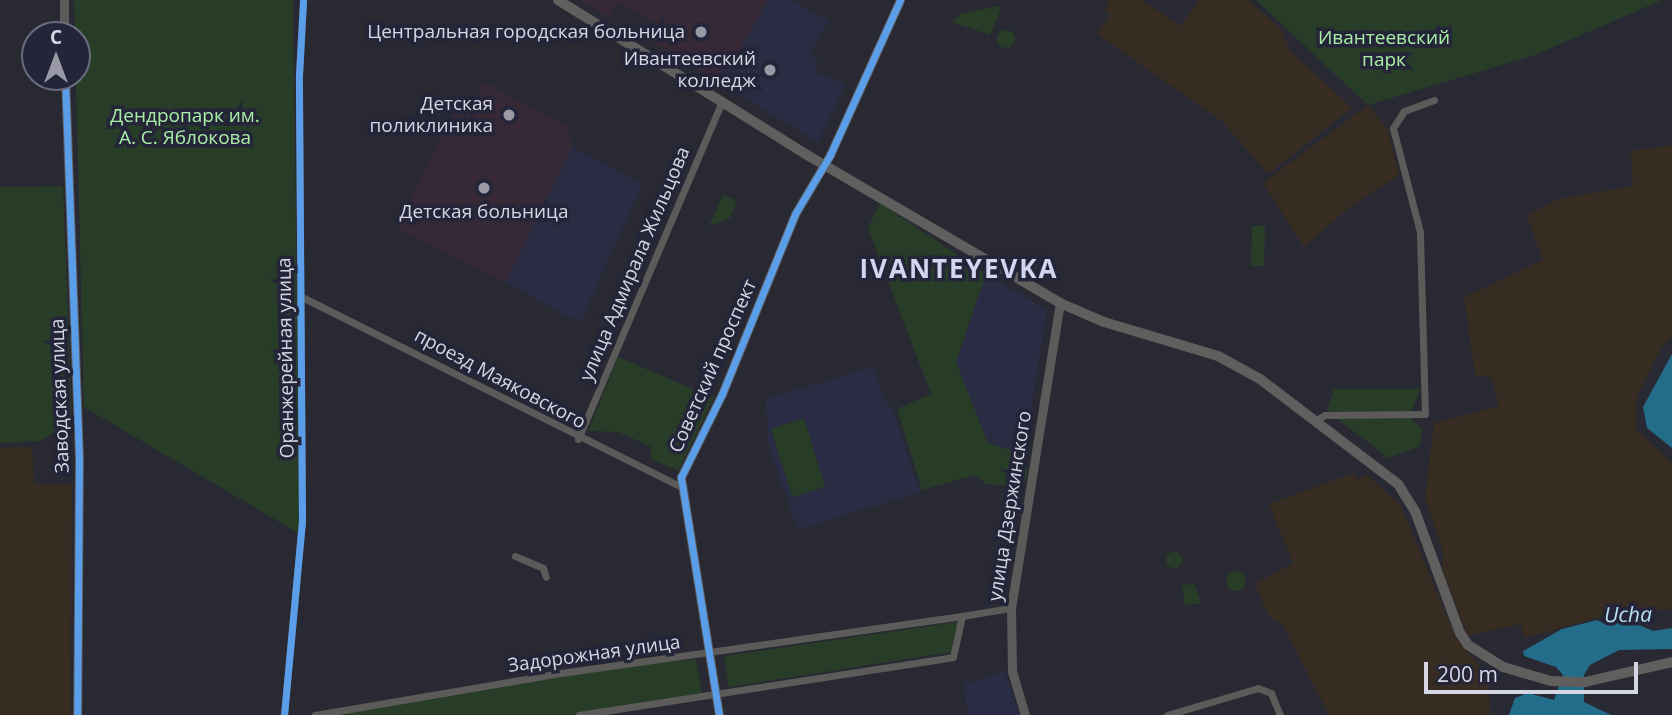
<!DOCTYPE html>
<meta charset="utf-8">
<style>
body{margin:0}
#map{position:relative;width:1672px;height:715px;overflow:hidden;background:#292934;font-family:"Open Sans",sans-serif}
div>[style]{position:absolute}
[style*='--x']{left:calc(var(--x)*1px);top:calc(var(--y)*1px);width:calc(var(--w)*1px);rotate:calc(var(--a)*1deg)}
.built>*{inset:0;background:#2a2c43}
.industrial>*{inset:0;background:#372c21}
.medical>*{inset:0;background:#362935}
.green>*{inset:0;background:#283d28}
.round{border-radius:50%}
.water>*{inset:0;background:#236c8a}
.minor>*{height:7px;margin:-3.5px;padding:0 3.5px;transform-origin:3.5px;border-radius:3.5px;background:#5c5b5a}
.tertiary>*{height:9px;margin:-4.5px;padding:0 4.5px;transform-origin:4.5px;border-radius:4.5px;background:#5c5b5a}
.secondary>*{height:10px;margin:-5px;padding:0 5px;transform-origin:5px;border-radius:5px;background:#615f5d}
.cycleway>*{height:7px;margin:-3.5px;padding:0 3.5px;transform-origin:3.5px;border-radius:3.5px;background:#5a9eea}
.dots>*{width:19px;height:19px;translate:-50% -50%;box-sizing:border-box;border:4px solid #242539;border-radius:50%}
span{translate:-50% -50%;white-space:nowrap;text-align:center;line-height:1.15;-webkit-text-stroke:7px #242539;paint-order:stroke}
.poi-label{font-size:19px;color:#d6d7e4}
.right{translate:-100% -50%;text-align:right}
.park-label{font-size:19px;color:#a9eda5}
.street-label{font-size:19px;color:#d6d7e4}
.water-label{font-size:21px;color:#b9e0f3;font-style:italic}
.district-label{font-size:26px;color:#d3d6f0;font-weight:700;letter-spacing:2px}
.north{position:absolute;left:21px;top:21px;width:70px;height:70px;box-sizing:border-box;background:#242539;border:2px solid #6b6c7d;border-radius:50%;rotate:0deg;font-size:19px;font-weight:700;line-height:28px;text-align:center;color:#d6d7e4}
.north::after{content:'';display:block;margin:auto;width:24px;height:32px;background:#999aa6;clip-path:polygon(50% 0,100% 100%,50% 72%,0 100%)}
.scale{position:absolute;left:1424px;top:662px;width:214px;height:32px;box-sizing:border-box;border:4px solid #d6d7e4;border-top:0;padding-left:9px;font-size:21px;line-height:24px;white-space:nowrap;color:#d6d7e4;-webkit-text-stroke:5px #242539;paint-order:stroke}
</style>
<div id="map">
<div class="built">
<div style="clip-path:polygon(768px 0,792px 0,829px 21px,810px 55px,819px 60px,815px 67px,820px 74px,845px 85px,818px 142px,714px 80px,737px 54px)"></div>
<div style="clip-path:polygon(572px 147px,643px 183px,580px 323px,505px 282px)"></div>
<div style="clip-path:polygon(986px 274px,1047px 310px,1024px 454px,988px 443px,955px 362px)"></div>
<div style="clip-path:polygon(873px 367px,885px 400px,892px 407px,920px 492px,798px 530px,768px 444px,766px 399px)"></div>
<div style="clip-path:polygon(1005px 672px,1020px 715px,968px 715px,964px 684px)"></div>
</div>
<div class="industrial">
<div style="clip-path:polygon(1109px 0,1142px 0,1181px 26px,1199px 0,1248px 0,1282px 30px,1289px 50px,1352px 108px,1268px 174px,1223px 122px,1097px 34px,1110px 15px,1105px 10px)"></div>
<div style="clip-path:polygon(1368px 105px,1388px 130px,1399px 175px,1351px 206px,1304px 247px,1263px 183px)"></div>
<div style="clip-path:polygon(1672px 145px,1672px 336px,1661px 348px,1637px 397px,1636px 429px,1672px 463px,1672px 609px,1603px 616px,1525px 638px,1520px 624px,1468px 636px,1442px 569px,1443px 552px,1425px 497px,1434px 423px,1499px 406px,1492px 378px,1475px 375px,1464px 297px,1543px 260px,1527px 216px,1557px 199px,1633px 186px,1631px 151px)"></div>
<div style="clip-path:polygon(32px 447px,34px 484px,72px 485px,70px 715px,0 715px,0 448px)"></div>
<div style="clip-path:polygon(1353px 473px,1357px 480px,1368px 475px,1401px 506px,1456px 638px,1488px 676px,1490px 715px,1329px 715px,1283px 625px,1269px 617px,1255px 584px,1293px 563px,1269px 504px)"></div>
</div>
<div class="medical">
<div style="clip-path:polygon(579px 0,768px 0,737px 54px,714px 80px,647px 40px,656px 24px,618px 1px,608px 17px)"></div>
<div style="clip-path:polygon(484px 82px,566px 126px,572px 147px,505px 282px,397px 229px,454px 113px,466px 118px)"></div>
</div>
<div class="green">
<div style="clip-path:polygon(74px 0,293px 0,300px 534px,84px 407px)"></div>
<div style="clip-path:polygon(1256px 0,1662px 0,1535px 55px,1368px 105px)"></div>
<div style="clip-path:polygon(997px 6px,1001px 9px,990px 35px,952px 22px,961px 14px)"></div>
<div class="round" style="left:997px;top:30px;width:18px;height:18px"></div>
<div style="clip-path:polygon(63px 186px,72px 423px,39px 441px,0 443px,0 187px)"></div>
<div style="clip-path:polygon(723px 195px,737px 201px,730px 218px,709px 226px)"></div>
<div style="clip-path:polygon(880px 203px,986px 274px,956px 362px,988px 443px,1024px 454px,1028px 471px,1023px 487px,986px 484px,975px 475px,922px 490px,897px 409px,931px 394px,868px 228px)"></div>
<div style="clip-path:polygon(1252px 226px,1265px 226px,1264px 266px,1251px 266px)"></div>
<div style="clip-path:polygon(618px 357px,714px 398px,678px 471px,651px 459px,651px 447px,619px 432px,588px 431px)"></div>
<div style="clip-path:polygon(1334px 389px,1420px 389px,1411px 412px,1412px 421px,1422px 428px,1420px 446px,1389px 458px,1327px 411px)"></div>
<div style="clip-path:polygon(804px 418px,825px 487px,792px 497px,771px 429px)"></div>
<div class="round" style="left:1166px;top:552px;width:16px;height:16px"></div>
<div class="round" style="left:1226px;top:571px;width:20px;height:20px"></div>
<div style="clip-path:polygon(1194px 584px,1201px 603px,1185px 605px,1182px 585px)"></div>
<div style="clip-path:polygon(958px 622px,951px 652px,729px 687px,724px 656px)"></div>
<div style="clip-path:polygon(696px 659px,702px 693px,586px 715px,312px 715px,561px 673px)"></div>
</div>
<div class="water">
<div style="clip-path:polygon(1672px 354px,1672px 448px,1647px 428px,1643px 407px)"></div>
<div style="clip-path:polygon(1597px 620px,1605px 624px,1632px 622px,1653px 631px,1672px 628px,1672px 649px,1619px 650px,1590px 665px,1584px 675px,1584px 702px,1611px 715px,1509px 715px,1515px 698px,1528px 693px,1554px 700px,1563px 675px,1556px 667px,1524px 656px,1523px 651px,1562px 629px)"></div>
</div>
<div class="minor">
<div style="--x:304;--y:298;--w:422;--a:26.6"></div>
<div style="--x:1316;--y:420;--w:10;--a:-29"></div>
<div style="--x:1325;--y:415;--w:100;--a:-0.6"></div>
<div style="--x:1425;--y:414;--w:182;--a:-91.6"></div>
<div style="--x:1420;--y:232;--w:107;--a:-104.6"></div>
<div style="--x:1393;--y:128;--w:20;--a:-57"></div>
<div style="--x:1404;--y:111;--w:32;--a:-20"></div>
<div style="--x:578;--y:439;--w:366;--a:-66.9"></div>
<div style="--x:515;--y:556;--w:30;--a:23"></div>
<div style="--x:543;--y:568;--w:9;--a:72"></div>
<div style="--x:284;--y:715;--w:194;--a:-84.7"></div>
<div style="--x:302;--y:522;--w:447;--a:-90.4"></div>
<div style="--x:299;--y:75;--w:75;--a:-86.9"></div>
<div style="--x:315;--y:715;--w:250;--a:-9.7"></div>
<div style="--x:561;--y:673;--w:405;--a:-8.1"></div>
<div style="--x:579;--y:715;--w:378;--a:-8.8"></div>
<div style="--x:953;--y:657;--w:42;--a:-77.6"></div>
<div style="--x:962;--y:616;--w:50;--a:-9.3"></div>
<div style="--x:1167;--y:715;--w:95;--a:-16.5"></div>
<div style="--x:1258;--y:688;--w:14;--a:21"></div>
<div style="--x:1271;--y:693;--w:24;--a:68"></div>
</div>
<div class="tertiary">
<div style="--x:64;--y:0;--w:35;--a:90"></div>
<div style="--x:65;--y:77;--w:381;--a:87.9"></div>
<div style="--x:79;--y:458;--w:257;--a:90.4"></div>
<div style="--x:719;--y:715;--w:241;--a:-99.1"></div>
<div style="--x:681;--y:477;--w:93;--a:-63.7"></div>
<div style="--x:722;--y:394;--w:194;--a:-67.9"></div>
<div style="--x:795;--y:214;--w:69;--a:-59.3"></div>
<div style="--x:830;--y:155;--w:170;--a:-65.7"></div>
<div style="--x:1025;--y:715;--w:46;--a:-106.5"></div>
<div style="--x:1012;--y:671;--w:63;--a:-90.9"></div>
<div style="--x:1011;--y:608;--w:309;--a:-80.9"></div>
</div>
<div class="secondary">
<div style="--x:558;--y:0;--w:293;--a:31.9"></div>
<div style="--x:807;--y:155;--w:293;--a:30.3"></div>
<div style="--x:1060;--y:303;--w:48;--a:23.4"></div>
<div style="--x:1104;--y:322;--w:119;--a:16.6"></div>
<div style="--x:1218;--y:356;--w:48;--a:28.7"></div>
<div style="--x:1260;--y:379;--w:173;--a:37.3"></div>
<div style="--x:1398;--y:484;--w:32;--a:58"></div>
<div style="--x:1415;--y:511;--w:130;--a:69.8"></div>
<div style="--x:1460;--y:633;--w:14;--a:56"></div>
<div style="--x:1468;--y:645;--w:41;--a:32.2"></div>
<div style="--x:1503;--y:667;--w:50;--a:16.3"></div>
<div style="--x:1551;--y:681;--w:34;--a:2"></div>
<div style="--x:1585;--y:682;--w:89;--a:-12.9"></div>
</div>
<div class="cycleway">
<div style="--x:65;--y:77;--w:381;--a:87.9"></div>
<div style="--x:79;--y:458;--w:257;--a:90.4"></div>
<div style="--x:284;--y:715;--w:194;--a:-84.7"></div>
<div style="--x:302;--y:522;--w:447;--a:-90.4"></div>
<div style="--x:299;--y:75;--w:75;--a:-86.9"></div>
<div style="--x:719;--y:715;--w:241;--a:-99.1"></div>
<div style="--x:681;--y:477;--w:93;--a:-63.7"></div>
<div style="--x:722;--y:394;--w:194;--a:-67.9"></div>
<div style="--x:795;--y:214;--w:69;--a:-59.3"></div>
<div style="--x:830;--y:155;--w:170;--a:-65.7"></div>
</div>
<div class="dots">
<div style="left:701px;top:32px;background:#999aa6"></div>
<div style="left:770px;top:70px;background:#999aa6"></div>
<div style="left:509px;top:115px;background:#999aa6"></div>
<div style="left:484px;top:188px;background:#999aa6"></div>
</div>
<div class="poi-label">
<span class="right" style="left:685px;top:32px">Центральная городская больница</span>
<span class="right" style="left:756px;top:70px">Ивантеевский<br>колледж</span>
<span class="right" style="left:493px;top:115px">Детская<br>поликлиника</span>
<span style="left:484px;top:212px">Детская больница</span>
</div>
<div class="park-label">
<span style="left:1384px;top:49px">Ивантеевский<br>парк</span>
<span style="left:185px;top:127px">Дендропарк им.<br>А. С. Яблокова</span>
</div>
<div class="street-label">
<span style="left:635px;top:264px;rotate:-67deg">улица Адмирала Жильцова</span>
<span style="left:286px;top:358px;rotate:-91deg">Оранжерейная улица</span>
<span style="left:713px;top:366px;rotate:-66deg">Советский проспект</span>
<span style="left:500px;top:379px;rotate:28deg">проезд Маяковского</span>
<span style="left:60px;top:396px;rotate:-92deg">Заводская улица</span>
<span style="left:1010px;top:506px;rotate:-81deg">улица Дзержинского</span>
<span style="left:594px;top:654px;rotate:-8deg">Задорожная улица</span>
</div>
<div class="water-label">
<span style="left:1628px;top:614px;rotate:-1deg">Ucha</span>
</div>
<div class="district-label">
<span style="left:959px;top:269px">IVANTEYEVKA</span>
</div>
<div class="north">С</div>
<div class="scale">200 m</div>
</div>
